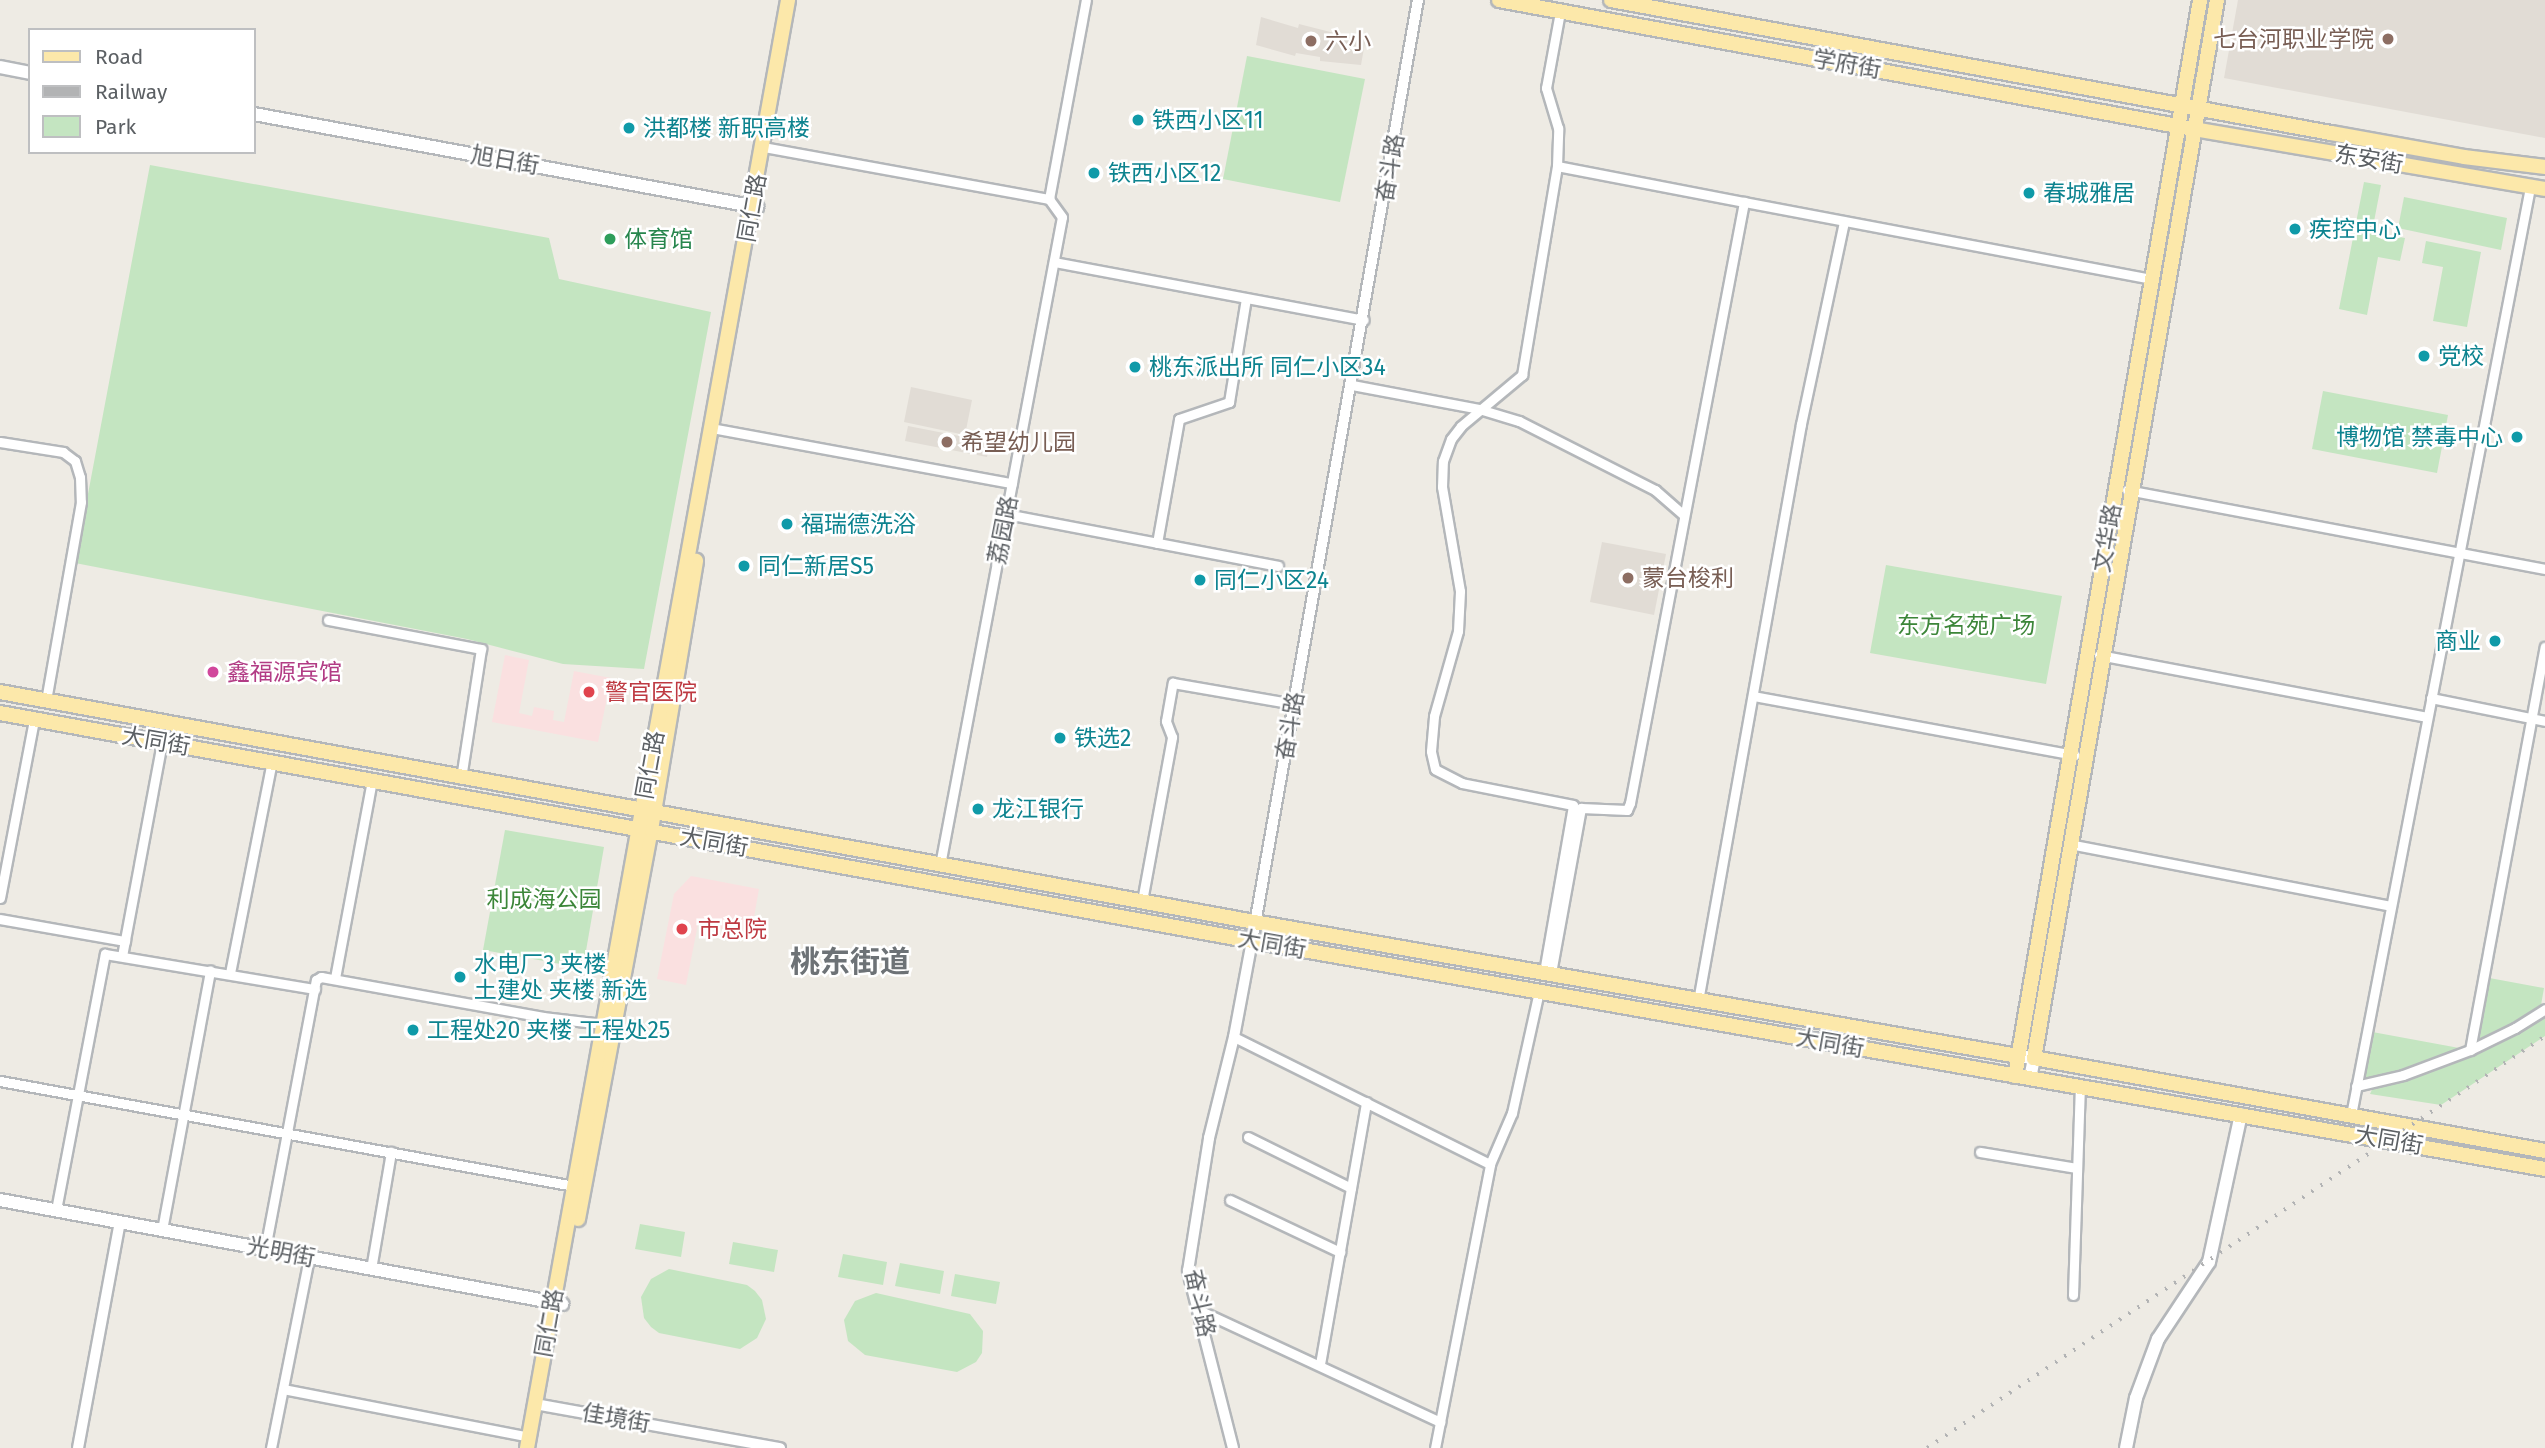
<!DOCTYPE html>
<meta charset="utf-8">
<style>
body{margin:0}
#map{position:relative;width:2545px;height:1448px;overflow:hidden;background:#eeebe4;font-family:"Fira Sans","Noto Sans SC",sans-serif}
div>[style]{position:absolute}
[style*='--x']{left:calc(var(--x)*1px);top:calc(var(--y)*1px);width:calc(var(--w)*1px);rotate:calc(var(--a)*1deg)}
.education>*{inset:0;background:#e1dcd5}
.medical>*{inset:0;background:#fae0e0}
.green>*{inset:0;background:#c4e5c1}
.roads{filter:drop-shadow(2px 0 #b4b7ba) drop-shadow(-2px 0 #b4b7ba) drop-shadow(0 2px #b4b7ba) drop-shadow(0 -2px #b4b7ba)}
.minor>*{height:9px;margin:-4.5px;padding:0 4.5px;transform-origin:4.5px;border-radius:4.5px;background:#fff}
.tertiary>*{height:10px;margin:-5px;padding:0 5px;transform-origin:5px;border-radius:5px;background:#fff}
.secondary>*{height:12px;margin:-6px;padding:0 6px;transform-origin:6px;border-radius:6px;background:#fff}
.primary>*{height:14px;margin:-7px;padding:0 7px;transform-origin:7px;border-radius:7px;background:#fce8aa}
.rail>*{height:3.5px;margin-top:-1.75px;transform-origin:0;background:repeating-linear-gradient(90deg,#b2b3b4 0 2px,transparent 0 11px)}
.dots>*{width:19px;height:19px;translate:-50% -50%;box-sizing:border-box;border:4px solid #fff;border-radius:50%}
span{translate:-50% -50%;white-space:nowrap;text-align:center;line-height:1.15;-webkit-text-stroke:5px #fff;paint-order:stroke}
.education-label{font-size:23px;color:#785e54}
.right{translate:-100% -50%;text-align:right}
.left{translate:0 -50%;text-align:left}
.street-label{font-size:23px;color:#5c6064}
.culture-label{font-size:23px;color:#0d838f}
.leisure-label{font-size:23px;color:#27864d}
.park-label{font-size:23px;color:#3c8639}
.hotel-label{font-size:23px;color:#b23c85}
.health-label{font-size:23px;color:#be3a42}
.district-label{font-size:30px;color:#6d7276;font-weight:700}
.legend{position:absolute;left:28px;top:28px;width:228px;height:126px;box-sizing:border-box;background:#fff;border:2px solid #bebfc1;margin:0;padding:9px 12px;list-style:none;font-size:21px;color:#5c6064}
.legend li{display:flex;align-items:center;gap:14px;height:35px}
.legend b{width:35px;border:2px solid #bebfc1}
</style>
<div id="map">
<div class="education">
<div style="clip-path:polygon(2238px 0,2545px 0,2545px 138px,2224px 78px)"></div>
<div style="clip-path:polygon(1261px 17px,1298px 28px,1299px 24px,1350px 37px,1351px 34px,1366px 37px,1361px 65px,1320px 61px,1320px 57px,1296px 53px,1295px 56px,1256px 45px)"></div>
<div style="clip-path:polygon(911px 387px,972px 400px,965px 435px,904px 422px)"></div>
<div style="clip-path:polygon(908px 426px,990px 442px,987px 457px,905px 441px)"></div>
<div style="clip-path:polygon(1602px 542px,1666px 554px,1654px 615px,1590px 602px)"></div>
</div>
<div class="medical">
<div style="clip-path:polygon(505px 655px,529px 660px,519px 713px,532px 716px,534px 707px,554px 711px,553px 720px,564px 722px,574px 671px,611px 678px,598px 742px,492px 722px)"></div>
<div style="clip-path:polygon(691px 876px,759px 889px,751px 934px,698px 924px,686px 985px,657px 979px,674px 894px)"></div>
</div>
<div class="green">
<div style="clip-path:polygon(1247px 56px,1365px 79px,1340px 202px,1223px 179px)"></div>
<div style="clip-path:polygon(150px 165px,549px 238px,559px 279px,711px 312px,644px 669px,563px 664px,467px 639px,75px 563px)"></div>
<div style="clip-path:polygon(2364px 182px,2381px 185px,2372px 232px,2405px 238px,2400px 261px,2378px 257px,2367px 315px,2339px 309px)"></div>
<div style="clip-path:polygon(2404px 197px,2507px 218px,2501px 250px,2398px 228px)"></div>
<div style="clip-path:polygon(2426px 241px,2481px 252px,2467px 327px,2433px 321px,2443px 267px,2422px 263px)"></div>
<div style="clip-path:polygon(2323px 391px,2448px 415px,2437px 473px,2312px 449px)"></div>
<div style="clip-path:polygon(1886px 565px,2062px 596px,2046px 684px,1870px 653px)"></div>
<div style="clip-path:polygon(505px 830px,604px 847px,583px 968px,483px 950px)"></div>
<div style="clip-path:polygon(2484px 977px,2544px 988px,2540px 1011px,2545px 1009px,2545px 1036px,2441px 1105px,2370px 1094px,2375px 1083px,2356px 1086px,2367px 1031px,2470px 1050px)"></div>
<div style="clip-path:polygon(640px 1224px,685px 1232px,681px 1257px,635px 1249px)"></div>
<div style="clip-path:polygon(733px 1242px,778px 1250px,774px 1272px,729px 1264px)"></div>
<div style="clip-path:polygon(843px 1254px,887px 1262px,883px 1285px,838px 1277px)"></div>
<div style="clip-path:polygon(900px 1263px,944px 1271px,940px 1294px,895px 1286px)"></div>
<div style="clip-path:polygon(669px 1269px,747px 1285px,755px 1291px,762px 1300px,766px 1319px,757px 1338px,740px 1349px,659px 1333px,651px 1327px,644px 1318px,641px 1297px,651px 1279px)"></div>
<div style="clip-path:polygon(955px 1274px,1000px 1282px,996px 1304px,951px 1296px)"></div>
<div style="clip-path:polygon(876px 1293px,970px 1314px,983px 1331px,982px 1353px,976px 1362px,957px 1372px,865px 1355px,848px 1341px,844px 1320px,855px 1301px)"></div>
</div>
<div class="roads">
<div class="minor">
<div style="--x:763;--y:147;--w:291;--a:10.3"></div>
<div style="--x:1049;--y:199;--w:202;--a:-79.5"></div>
<div style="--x:1744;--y:202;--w:415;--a:10.7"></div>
<div style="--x:1054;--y:262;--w:315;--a:10.6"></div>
<div style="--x:1352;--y:385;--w:129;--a:10.7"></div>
<div style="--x:1479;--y:409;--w:42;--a:16.7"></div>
<div style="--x:1519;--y:421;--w:153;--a:26.9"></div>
<div style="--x:1655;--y:490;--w:37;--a:41"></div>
<div style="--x:711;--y:428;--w:306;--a:10.4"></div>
<div style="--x:0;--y:442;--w:64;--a:9"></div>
<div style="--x:63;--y:452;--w:15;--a:37"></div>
<div style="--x:75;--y:461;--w:17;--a:73"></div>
<div style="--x:80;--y:477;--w:25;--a:88"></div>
<div style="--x:81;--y:502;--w:202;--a:100"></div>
<div style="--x:2127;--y:490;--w:425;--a:10.7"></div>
<div style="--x:1006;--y:514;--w:277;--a:10.8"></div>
<div style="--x:1157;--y:543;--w:126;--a:-79.9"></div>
<div style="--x:1179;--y:419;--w:53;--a:-18.8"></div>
<div style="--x:1229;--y:402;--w:105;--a:-80.7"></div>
<div style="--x:328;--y:620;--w:156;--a:10.7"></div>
<div style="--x:481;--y:649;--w:131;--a:98.8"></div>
<div style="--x:2099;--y:655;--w:334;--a:10.7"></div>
<div style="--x:1753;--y:696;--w:327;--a:10.4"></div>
<div style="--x:2431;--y:698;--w:116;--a:11.4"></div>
<div style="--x:2069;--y:844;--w:327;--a:10.9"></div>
<div style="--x:940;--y:865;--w:659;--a:-79.34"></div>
<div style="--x:1062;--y:217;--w:22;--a:-126"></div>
<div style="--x:0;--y:898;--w:182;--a:-79.2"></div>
<div style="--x:1142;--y:901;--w:167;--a:-79.6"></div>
<div style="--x:1172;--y:737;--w:17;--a:-111"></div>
<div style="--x:1166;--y:721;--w:39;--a:-80"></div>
<div style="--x:1173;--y:683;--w:123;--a:9.8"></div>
<div style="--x:0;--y:919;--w:127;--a:10"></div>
<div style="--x:122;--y:956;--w:218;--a:-79.4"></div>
<div style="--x:1544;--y:972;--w:169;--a:-80.1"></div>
<div style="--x:1573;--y:805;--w:113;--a:-168.8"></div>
<div style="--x:1462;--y:783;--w:30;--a:-153"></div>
<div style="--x:1435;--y:769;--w:18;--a:-103"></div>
<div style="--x:1431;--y:751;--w:35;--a:-85"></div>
<div style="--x:1434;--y:716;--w:88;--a:-74.2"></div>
<div style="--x:1458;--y:631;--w:40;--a:-87.1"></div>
<div style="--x:1460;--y:591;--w:106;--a:-99.8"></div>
<div style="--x:1442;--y:487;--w:26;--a:-88"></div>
<div style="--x:1443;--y:461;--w:23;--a:-70"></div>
<div style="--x:1451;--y:439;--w:16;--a:-52"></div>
<div style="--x:1461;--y:426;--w:80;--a:-39.9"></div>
<div style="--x:1522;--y:375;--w:212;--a:-80.5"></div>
<div style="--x:1557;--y:166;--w:38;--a:-88"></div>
<div style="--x:1558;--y:128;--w:42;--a:-106.7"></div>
<div style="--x:1546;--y:88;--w:77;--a:-79.6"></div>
<div style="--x:230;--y:973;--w:216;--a:-78.8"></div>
<div style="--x:1551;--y:973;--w:168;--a:-79.7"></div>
<div style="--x:1581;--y:808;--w:46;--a:2.5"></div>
<div style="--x:1627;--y:810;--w:8;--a:-67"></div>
<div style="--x:1630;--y:803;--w:612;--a:-79.26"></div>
<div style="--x:1744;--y:202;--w:190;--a:-169.1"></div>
<div style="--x:335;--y:978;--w:200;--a:-79.4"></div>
<div style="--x:1698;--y:1001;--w:586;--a:-79.88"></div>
<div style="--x:1801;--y:424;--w:207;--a:-78"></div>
<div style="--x:1234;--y:1037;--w:286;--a:26.4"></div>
<div style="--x:2470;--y:1050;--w:410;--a:-79.5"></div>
<div style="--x:0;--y:1081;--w:584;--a:10.37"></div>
<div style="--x:2356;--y:1086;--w:48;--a:-13.2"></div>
<div style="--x:2403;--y:1075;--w:72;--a:-20.5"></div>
<div style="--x:2470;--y:1050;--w:50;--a:-26.1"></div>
<div style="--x:2515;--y:1028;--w:36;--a:-32"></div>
<div style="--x:2351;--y:1115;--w:945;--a:-79.08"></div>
<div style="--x:1248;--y:1137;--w:115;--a:26.3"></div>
<div style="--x:1980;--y:1152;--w:98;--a:9.4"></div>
<div style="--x:1230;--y:1200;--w:122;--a:25.3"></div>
<div style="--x:56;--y:1210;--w:261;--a:-79.2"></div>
<div style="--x:105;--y:954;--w:213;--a:9.5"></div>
<div style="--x:162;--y:1230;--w:264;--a:-79.5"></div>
<div style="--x:265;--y:1249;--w:274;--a:-79.3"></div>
<div style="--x:316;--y:980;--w:6;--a:-31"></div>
<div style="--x:321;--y:977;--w:226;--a:10.2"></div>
<div style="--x:543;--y:1017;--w:60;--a:6.7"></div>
<div style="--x:371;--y:1269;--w:119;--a:-80.3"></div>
<div style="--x:2073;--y:1295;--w:209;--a:-88.1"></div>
<div style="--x:1201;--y:1311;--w:264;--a:24.9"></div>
<div style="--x:1320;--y:1364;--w:266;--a:-80"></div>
<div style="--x:283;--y:1389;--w:251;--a:11"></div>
<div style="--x:271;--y:1448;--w:195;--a:-78.7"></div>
<div style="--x:1435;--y:1448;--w:289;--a:-79"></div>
<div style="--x:1490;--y:1164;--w:56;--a:-66.7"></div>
<div style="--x:1512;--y:1113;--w:125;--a:-77.5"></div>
</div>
<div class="tertiary">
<div style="--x:535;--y:1404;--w:249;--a:10.2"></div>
<div style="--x:78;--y:1448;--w:230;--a:-79.5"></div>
<div style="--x:1233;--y:1448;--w:183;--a:-104.3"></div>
<div style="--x:1188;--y:1271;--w:135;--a:-81"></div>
<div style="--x:1209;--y:1138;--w:104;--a:-76.1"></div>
<div style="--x:1234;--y:1037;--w:98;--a:-79.4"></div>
<div style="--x:1252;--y:941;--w:956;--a:-80"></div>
</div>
<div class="secondary">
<div style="--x:0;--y:67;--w:31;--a:11"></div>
<div style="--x:254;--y:114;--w:512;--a:10.48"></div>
<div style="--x:2018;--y:1056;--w:16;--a:7"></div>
<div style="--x:2034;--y:1058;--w:20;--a:101"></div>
<div style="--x:0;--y:1200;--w:572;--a:10.48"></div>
<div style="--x:2126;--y:1448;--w:51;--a:-78.7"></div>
<div style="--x:2136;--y:1398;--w:63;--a:-69.6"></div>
<div style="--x:2158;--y:1339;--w:92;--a:-56.5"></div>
<div style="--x:2209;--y:1262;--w:151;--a:-77.8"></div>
</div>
<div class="primary">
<div style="--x:1499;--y:0;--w:707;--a:10.52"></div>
<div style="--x:2194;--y:129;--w:356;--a:9.7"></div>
<div style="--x:1611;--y:0;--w:732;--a:10.47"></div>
<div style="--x:2331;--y:133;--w:135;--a:10.2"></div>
<div style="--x:2464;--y:157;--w:82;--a:7"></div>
<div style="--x:2217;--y:0;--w:1074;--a:99.81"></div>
<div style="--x:2034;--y:1058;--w:519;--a:10.31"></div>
<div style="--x:0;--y:692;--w:1275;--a:10.39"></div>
<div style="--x:1254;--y:922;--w:776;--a:9.95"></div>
<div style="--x:0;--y:713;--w:1273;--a:10.32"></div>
<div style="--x:1252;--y:941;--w:1313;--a:10"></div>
<div style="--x:2015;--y:1076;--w:1092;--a:-80.24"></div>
<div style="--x:578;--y:1219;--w:396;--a:-79.4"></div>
<div style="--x:651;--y:830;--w:273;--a:-80.5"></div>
<div style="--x:527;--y:1448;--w:1471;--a:-79.78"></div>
</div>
</div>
<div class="rail">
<div style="--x:1927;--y:1448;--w:743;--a:-33.69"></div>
</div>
<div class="dots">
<div style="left:2388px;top:39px;background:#8d6e63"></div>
<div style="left:1311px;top:41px;background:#8d6e63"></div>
<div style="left:1138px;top:120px;background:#0f9aa8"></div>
<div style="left:629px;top:128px;background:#0f9aa8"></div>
<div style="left:1094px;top:173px;background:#0f9aa8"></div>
<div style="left:2029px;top:193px;background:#0f9aa8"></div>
<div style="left:2295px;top:229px;background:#0f9aa8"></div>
<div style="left:610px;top:239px;background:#2e9e5b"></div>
<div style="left:2424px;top:356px;background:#0f9aa8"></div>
<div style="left:1135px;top:367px;background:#0f9aa8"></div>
<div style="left:2517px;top:437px;background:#0f9aa8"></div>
<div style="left:947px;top:442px;background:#8d6e63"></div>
<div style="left:787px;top:524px;background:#0f9aa8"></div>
<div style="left:744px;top:566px;background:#0f9aa8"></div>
<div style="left:1628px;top:578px;background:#8d6e63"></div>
<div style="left:1200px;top:580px;background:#0f9aa8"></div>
<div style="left:2495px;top:641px;background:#0f9aa8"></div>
<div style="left:213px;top:672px;background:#d1479c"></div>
<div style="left:589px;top:692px;background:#e0444e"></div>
<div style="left:1060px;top:738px;background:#0f9aa8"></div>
<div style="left:978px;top:809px;background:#0f9aa8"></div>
<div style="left:682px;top:929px;background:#e0444e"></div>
<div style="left:460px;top:977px;background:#0f9aa8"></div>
<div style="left:413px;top:1030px;background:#0f9aa8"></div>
</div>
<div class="education-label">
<span class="right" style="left:2374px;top:39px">七台河职业学院</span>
<span class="left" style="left:1325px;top:41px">六小</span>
<span class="left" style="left:961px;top:442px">希望幼儿园</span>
<span class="left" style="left:1642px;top:578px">蒙台梭利</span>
</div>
<div class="street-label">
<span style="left:1847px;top:64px;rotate:10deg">学府街</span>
<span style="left:2369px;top:159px;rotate:10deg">东安街</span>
<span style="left:505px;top:160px;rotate:10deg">旭日街</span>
<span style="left:1390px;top:168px;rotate:-80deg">奋斗路</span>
<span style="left:752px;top:208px;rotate:-80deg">同仁路</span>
<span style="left:1003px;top:530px;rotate:-79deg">荔园路</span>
<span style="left:2107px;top:538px;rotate:-80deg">文华路</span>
<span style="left:1290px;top:726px;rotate:-80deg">奋斗路</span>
<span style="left:156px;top:741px;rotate:10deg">大同街</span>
<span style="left:650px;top:765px;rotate:-80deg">同仁路</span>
<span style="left:714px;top:842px;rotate:10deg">大同街</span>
<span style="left:1272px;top:944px;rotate:10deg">大同街</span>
<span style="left:1830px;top:1043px;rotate:10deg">大同街</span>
<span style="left:2389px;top:1140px;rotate:10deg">大同街</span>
<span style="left:281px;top:1252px;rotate:11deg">光明街</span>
<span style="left:1200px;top:1303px;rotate:78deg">奋斗路</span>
<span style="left:549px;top:1323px;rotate:-80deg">同仁路</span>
<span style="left:616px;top:1418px;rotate:10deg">佳境街</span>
</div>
<div class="culture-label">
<span class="left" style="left:1152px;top:120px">铁西小区11</span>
<span class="left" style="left:643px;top:128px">洪都楼 新职高楼</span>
<span class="left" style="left:1108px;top:173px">铁西小区12</span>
<span class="left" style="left:2043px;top:193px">春城雅居</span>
<span class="left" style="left:2309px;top:229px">疾控中心</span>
<span class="left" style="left:2438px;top:356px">党校</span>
<span class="left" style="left:1149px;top:367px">桃东派出所 同仁小区34</span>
<span class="right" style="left:2503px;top:437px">博物馆 禁毒中心</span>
<span class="left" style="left:801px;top:524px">福瑞德洗浴</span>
<span class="left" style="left:758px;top:566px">同仁新居S5</span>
<span class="left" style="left:1214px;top:580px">同仁小区24</span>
<span class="right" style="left:2481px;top:641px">商业</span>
<span class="left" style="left:1074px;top:738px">铁选2</span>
<span class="left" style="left:992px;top:809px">龙江银行</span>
<span class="left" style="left:474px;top:977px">水电厂3 夹楼<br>土建处 夹楼 新选</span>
<span class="left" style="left:427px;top:1030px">工程处20 夹楼 工程处25</span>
</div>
<div class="leisure-label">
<span class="left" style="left:624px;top:239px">体育馆</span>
</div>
<div class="park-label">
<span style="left:1966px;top:625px">东方名苑广场</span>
<span style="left:544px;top:899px">利成海公园</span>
</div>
<div class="hotel-label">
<span class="left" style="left:227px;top:672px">鑫福源宾馆</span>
</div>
<div class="health-label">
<span class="left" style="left:605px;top:692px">警官医院</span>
<span class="left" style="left:698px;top:929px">市总院</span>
</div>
<div class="district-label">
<span style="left:850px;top:962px">桃东街道</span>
</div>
<ul class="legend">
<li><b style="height:9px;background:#fce8aa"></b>Road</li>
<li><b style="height:9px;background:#b2b3b4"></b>Railway</li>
<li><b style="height:19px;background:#c4e5c1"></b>Park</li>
</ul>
</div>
